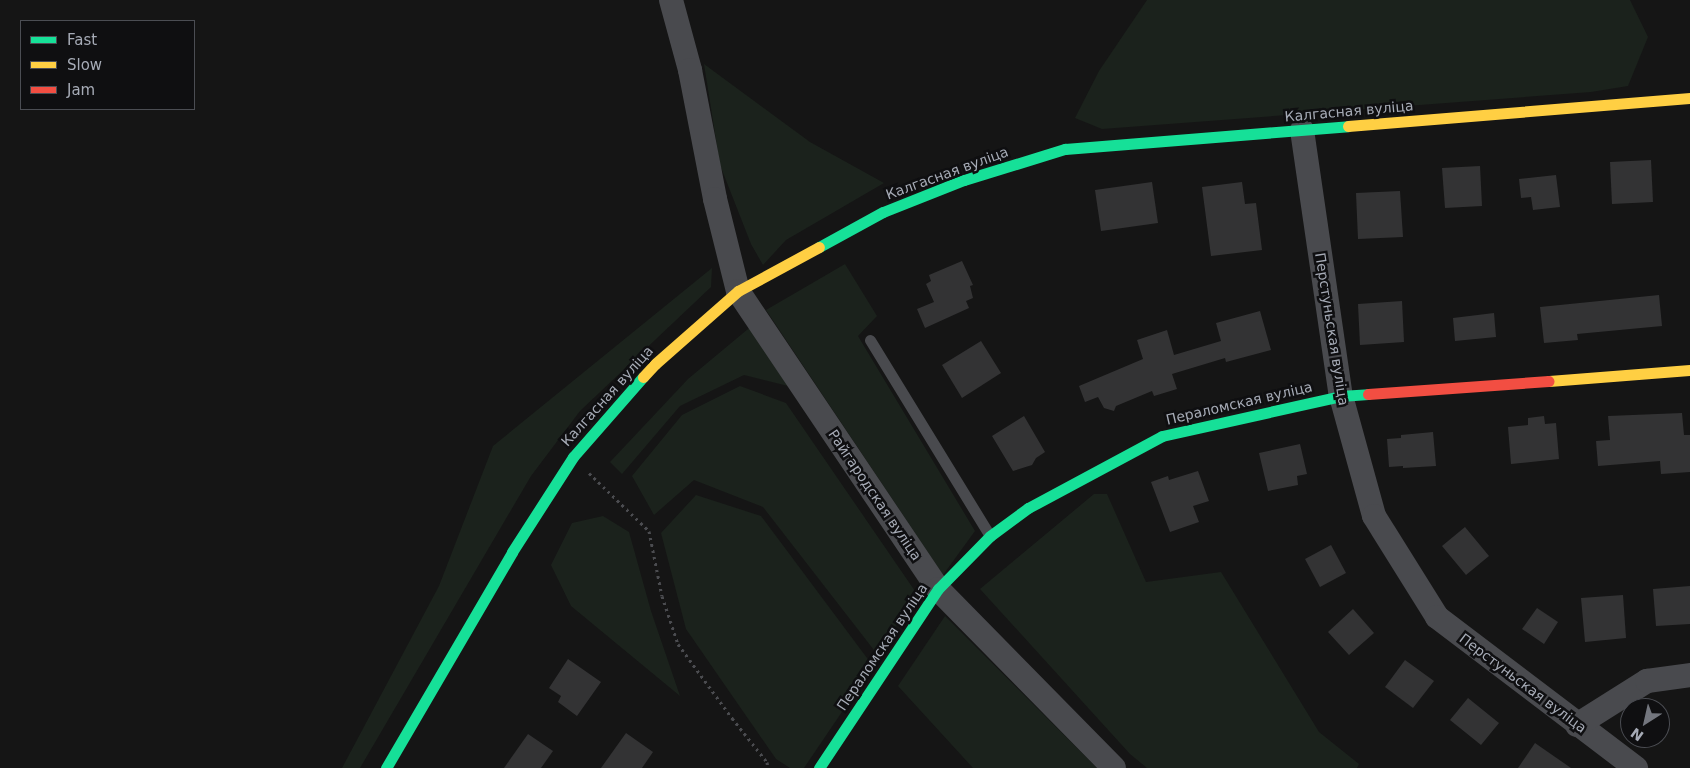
<!DOCTYPE html>
<meta charset="utf-8">
<style>
body{margin:0}
#map{position:relative;width:1690px;height:768px;overflow:hidden;background:#151515;font-family:"DejaVu Sans",sans-serif}
div>[style]{position:absolute}
[style*='--x']{left:calc(var(--x)*1px);top:calc(var(--y)*1px);width:calc(var(--w)*1px);rotate:calc(var(--a)*1deg)}
.green>*{inset:0;background:#1b221c}
.building>*{inset:0;background:#333334}
.path>*{height:3px;margin-top:-1.5px;transform-origin:0;background:repeating-linear-gradient(90deg,#4b4c50 0 2.5px,transparent 0 6.5px)}
.lane>*{height:11px;margin:-5.5px;padding:0 5.5px;transform-origin:5.5px;border-radius:5.5px;background:#494a4e}
.street>*{height:24px;margin:-12px;padding:0 12px;transform-origin:12px;border-radius:12px;background:#494a4e}
.fast>*{height:11px;margin:-5.5px;padding:0 5.5px;transform-origin:5.5px;border-radius:5.5px;background:#16e098}
.slow>*{height:11px;margin:-5.5px;padding:0 5.5px;transform-origin:5.5px;border-radius:5.5px;background:#ffcf43}
.jam>*{height:11px;margin:-5.5px;padding:0 5.5px;transform-origin:5.5px;border-radius:5.5px;background:#f24e42}
span{translate:-50% -50%;white-space:nowrap;text-align:center;line-height:1.15;-webkit-text-stroke:5px #0f0f11;paint-order:stroke}
.street-label{font-size:14px;color:#a6abb6}
.legend{position:absolute;left:20px;top:20px;width:175px;height:90px;box-sizing:border-box;background:#0f0f11;border:1px solid #4b4d53;margin:0;padding:6px 9px;list-style:none;font-size:15px;color:#a6abb6}
.legend li{display:flex;align-items:center;gap:10px;height:25px}
.legend b{width:25px;border:1px solid #4b4d53}
.north{position:absolute;left:1620px;top:698px;width:50px;height:50px;box-sizing:border-box;background:#0f0f11;border:1px solid #4b4d53;border-radius:50%;rotate:215deg;font-size:14px;font-weight:700;line-height:20px;text-align:center;color:#a6abb6}
.north::after{content:'';display:block;margin:auto;width:18px;height:22px;background:#73767e;clip-path:polygon(50% 0,100% 100%,50% 72%,0 100%)}
</style>
<div id="map">
<div class="green">
<div style="clip-path:polygon(1147px 0,1630px 0,1648px 37px,1628px 86px,1591px 92px,1102px 129px,1075px 118px,1099px 71px)"></div>
<div style="clip-path:polygon(704px 64px,810px 142px,884px 183px,786px 240px,763px 265px,751px 244px,720px 165px)"></div>
<div style="clip-path:polygon(845px 264px,877px 316px,858px 336px,975px 531px,943px 575px,766px 310px)"></div>
<div style="clip-path:polygon(712px 268px,711px 287px,580px 411px,531px 476px,360px 768px,342px 768px,439px 586px,493px 446px)"></div>
<div style="clip-path:polygon(754px 324px,788px 386px,744px 375px,680px 406px,622px 474px,610px 462px,688px 379px)"></div>
<div style="clip-path:polygon(740px 386px,786px 403px,917px 594px,877px 654px,763px 507px,694px 480px,654px 515px,632px 476px,682px 415px)"></div>
<div style="clip-path:polygon(1094px 494px,1107px 494px,1146px 582px,1221px 572px,1319px 732px,1359px 764px,1357px 768px,1147px 768px,1130px 754px,980px 589px)"></div>
<div style="clip-path:polygon(696px 495px,761px 516px,873px 666px,804px 768px,790px 768px,776px 759px,686px 629px,661px 533px)"></div>
<div style="clip-path:polygon(603px 516px,629px 532px,651px 611px,680px 696px,571px 606px,551px 565px,572px 523px)"></div>
<div style="clip-path:polygon(945px 616px,1097px 768px,973px 768px,898px 686px)"></div>
</div>
<div class="building">
<div style="clip-path:polygon(1651px 160px,1653px 202px,1612px 204px,1610px 162px)"></div>
<div style="clip-path:polygon(1480px 166px,1482px 206px,1445px 208px,1442px 168px)"></div>
<div style="clip-path:polygon(1556px 175px,1560px 207px,1533px 210px,1531px 197px,1521px 198px,1519px 179px)"></div>
<div style="clip-path:polygon(1152px 182px,1158px 223px,1101px 231px,1095px 190px)"></div>
<div style="clip-path:polygon(1242px 182px,1245px 204px,1256px 203px,1262px 250px,1211px 256px,1202px 187px)"></div>
<div style="clip-path:polygon(1400px 191px,1403px 237px,1358px 239px,1356px 193px)"></div>
<div style="clip-path:polygon(962px 261px,973px 285px,970px 286px,973px 298px,966px 301px,969px 308px,925px 328px,917px 309px,934px 302px,926px 284px,931px 281px,929px 275px)"></div>
<div style="clip-path:polygon(1659px 295px,1662px 326px,1577px 334px,1578px 340px,1544px 343px,1540px 307px)"></div>
<div style="clip-path:polygon(1402px 301px,1404px 342px,1360px 345px,1358px 304px)"></div>
<div style="clip-path:polygon(1260px 311px,1271px 350px,1226px 362px,1225px 358px,1172px 374px,1177px 389px,1154px 396px,1152px 391px,1116px 406px,1114px 411px,1104px 408px,1098px 397px,1085px 402px,1079px 386px,1143px 359px,1137px 340px,1167px 330px,1174px 355px,1221px 341px,1216px 323px)"></div>
<div style="clip-path:polygon(1494px 313px,1496px 337px,1455px 341px,1453px 318px)"></div>
<div style="clip-path:polygon(981px 341px,1001px 373px,962px 398px,942px 365px)"></div>
<div style="clip-path:polygon(1682px 413px,1684px 435px,1690px 435px,1690px 472px,1661px 474px,1660px 461px,1598px 466px,1596px 441px,1610px 440px,1608px 416px)"></div>
<div style="clip-path:polygon(1024px 416px,1045px 452px,1036px 458px,1032px 465px,1013px 471px,992px 436px)"></div>
<div style="clip-path:polygon(1544px 416px,1545px 424px,1556px 423px,1559px 459px,1511px 464px,1508px 427px,1528px 425px,1528px 418px)"></div>
<div style="clip-path:polygon(1433px 432px,1436px 466px,1403px 468px,1403px 466px,1389px 467px,1387px 439px,1401px 438px,1401px 435px)"></div>
<div style="clip-path:polygon(1300px 444px,1307px 474px,1297px 476px,1298px 485px,1268px 491px,1259px 453px)"></div>
<div style="clip-path:polygon(1198px 471px,1209px 501px,1193px 506px,1199px 522px,1170px 532px,1151px 482px,1168px 476px,1169px 480px)"></div>
<div style="clip-path:polygon(1465px 527px,1489px 556px,1466px 575px,1442px 546px)"></div>
<div style="clip-path:polygon(1331px 545px,1346px 573px,1320px 587px,1305px 559px)"></div>
<div style="clip-path:polygon(1690px 586px,1690px 624px,1656px 626px,1653px 589px)"></div>
<div style="clip-path:polygon(1623px 595px,1626px 638px,1585px 642px,1581px 598px)"></div>
<div style="clip-path:polygon(1537px 608px,1558px 622px,1544px 644px,1522px 629px)"></div>
<div style="clip-path:polygon(1353px 609px,1374px 633px,1349px 655px,1328px 632px)"></div>
<div style="clip-path:polygon(568px 659px,601px 682px,577px 716px,558px 702px,561px 696px,549px 688px)"></div>
<div style="clip-path:polygon(1405px 660px,1434px 681px,1413px 708px,1385px 687px)"></div>
<div style="clip-path:polygon(1468px 698px,1499px 723px,1481px 745px,1450px 720px)"></div>
<div style="clip-path:polygon(626px 733px,653px 752px,642px 768px,601px 768px)"></div>
<div style="clip-path:polygon(528px 734px,553px 751px,541px 768px,504px 768px)"></div>
<div style="clip-path:polygon(1535px 743px,1571px 768px,1518px 768px)"></div>
</div>
<div class="path">
<div style="--x:589;--y:473;--w:83;--a:44"></div>
<div style="--x:649;--y:531;--w:66;--a:78.7"></div>
<div style="--x:662;--y:596;--w:51;--a:71.6"></div>
<div style="--x:678;--y:644;--w:92;--a:53.9"></div>
<div style="--x:732;--y:718;--w:56;--a:51.5"></div>
<div style="--x:767;--y:762;--w:6;--a:81"></div>
</div>
<div class="lane">
<div style="--x:870;--y:340;--w:230;--a:58.5"></div>
</div>
<div class="street">
<div style="--x:671;--y:0;--w:73;--a:74.8"></div>
<div style="--x:690;--y:70;--w:131;--a:79"></div>
<div style="--x:715;--y:199;--w:95;--a:76"></div>
<div style="--x:738;--y:291;--w:359;--a:56.1"></div>
<div style="--x:938;--y:589;--w:251;--a:45.5"></div>
<div style="--x:1302;--y:130;--w:269;--a:81.7"></div>
<div style="--x:1341;--y:396;--w:124;--a:74.6"></div>
<div style="--x:1374;--y:516;--w:119;--a:58"></div>
<div style="--x:1437;--y:617;--w:250;--a:37.2"></div>
<div style="--x:1577;--y:725;--w:83;--a:-32.2"></div>
<div style="--x:1647;--y:681;--w:43;--a:-7.9"></div>
</div>
<div class="fast">
<div style="--x:819;--y:247;--w:73;--a:-28.7"></div>
<div style="--x:883;--y:212;--w:87;--a:-21.6"></div>
<div style="--x:964;--y:180;--w:106;--a:-17.1"></div>
<div style="--x:1065;--y:149;--w:284;--a:-4.6"></div>
<div style="--x:386;--y:768;--w:250;--a:-59.7"></div>
<div style="--x:512;--y:552;--w:113;--a:-57.3"></div>
<div style="--x:573;--y:457;--w:106;--a:-48.8"></div>
<div style="--x:819;--y:768;--w:215;--a:-56.4"></div>
<div style="--x:938;--y:589;--w:74;--a:-45.5"></div>
<div style="--x:990;--y:536;--w:47;--a:-36.4"></div>
<div style="--x:1028;--y:508;--w:152;--a:-28.2"></div>
<div style="--x:1162;--y:436;--w:183;--a:-12.6"></div>
<div style="--x:1341;--y:396;--w:27;--a:-4"></div>
</div>
<div class="slow">
<div style="--x:1348;--y:126;--w:343;--a:-4.7"></div>
<div style="--x:643;--y:377;--w:18;--a:-47"></div>
<div style="--x:655;--y:364;--w:111;--a:-41.3"></div>
<div style="--x:738;--y:291;--w:92;--a:-28.5"></div>
<div style="--x:1549;--y:381;--w:141;--a:-4.5"></div>
</div>
<div class="jam">
<div style="--x:1368;--y:394;--w:181;--a:-4.1"></div>
</div>
<div class="street-label">
<span style="left:1349px;top:111px;rotate:-5deg">Калгасная вуліца</span>
<span style="left:947px;top:173px;rotate:-20deg">Калгасная вуліца</span>
<span style="left:1332px;top:329px;rotate:81deg">Перстуньская вуліца</span>
<span style="left:607px;top:396px;rotate:-48deg">Калгасная вуліца</span>
<span style="left:1239px;top:403px;rotate:-13deg">Пераломская вуліца</span>
<span style="left:875px;top:495px;rotate:56deg">Райгародская вуліца</span>
<span style="left:882px;top:647px;rotate:-56deg">Пераломская вуліца</span>
<span style="left:1523px;top:683px;rotate:37deg">Перстуньская вуліца</span>
</div>
<ul class="legend">
<li><b style="height:6px;background:#16e098"></b>Fast</li>
<li><b style="height:6px;background:#ffcf43"></b>Slow</li>
<li><b style="height:6px;background:#f24e42"></b>Jam</li>
</ul>
<div class="north">N</div>
</div>
